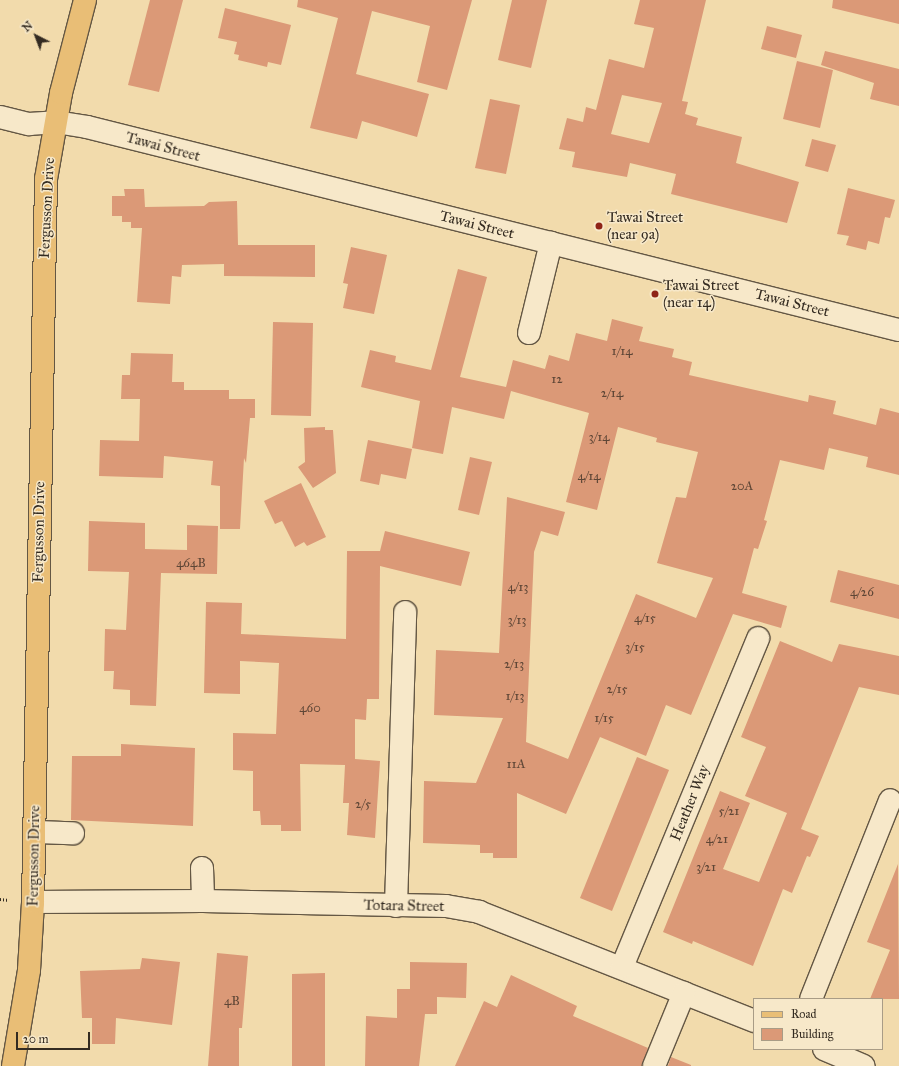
<!DOCTYPE html>
<style>
body{margin:0}
#map{position:relative;width:899px;height:1066px;overflow:hidden;background:#f2dbac;font-family:"IM FELL Great Primer",serif}
div>[style]{position:absolute}
[style*='--x']{left:calc(var(--x)*1px);top:calc(var(--y)*1px);width:calc(var(--w)*1px);rotate:calc(var(--a)*1deg)}
.building>*{inset:0;background:#db9977}
.path>*{height:2.5px;margin-top:-1.25px;transform-origin:0;background:repeating-linear-gradient(90deg,#342b21 0 1px,transparent 0 3px)}
.roads{filter:drop-shadow(1px 0 #645744) drop-shadow(-1px 0 #645744) drop-shadow(0 1px #645744) drop-shadow(0 -1px #645744)}
.minor>*{height:22px;margin:-11px;padding:0 11px;transform-origin:11px;border-radius:11px;background:#f7e8c9}
.major>*{height:22px;margin:-11px;padding:0 11px;transform-origin:11px;border-radius:11px;background:#e9be76}
.dots>*{width:11px;height:11px;translate:-50% -50%;box-sizing:border-box;border:2px solid #f7e8c9;border-radius:50%}
span{translate:-50% -50%;white-space:nowrap;text-align:center;line-height:1.15;-webkit-text-stroke:3px #f7e8c9;paint-order:stroke}
.number-label{font-size:13px;color:#5e4636}
.number-label span{-webkit-text-stroke-width:0}
.street-label{font-size:15px;color:#342b21}
.poi-label{font-size:15px;color:#342b21}
.left{translate:0 -50%;text-align:left}
.legend{position:absolute;left:753px;top:998px;width:130px;height:52px;box-sizing:border-box;background:#f7e8c9;border:1px solid #a99c86;margin:0;padding:5px 7px;list-style:none;font-size:12px;color:#342b21}
.legend li{display:flex;align-items:center;gap:8px;height:20px}
.legend b{width:20px;border:1px solid #a99c86}
.north{position:absolute;left:16px;top:16px;width:40px;height:40px;-webkit-text-stroke:3px #f7e8c9;paint-order:stroke;rotate:318deg;font-size:11px;font-weight:700;line-height:16px;text-align:center;color:#342b21}
.north::after{content:'';display:block;margin:auto;width:14px;height:18px;background:#342b21;clip-path:polygon(50% 0,100% 100%,50% 72%,0 100%)}
.scale{position:absolute;left:16px;top:1032px;width:74px;height:18px;box-sizing:border-box;border:2px solid #342b21;border-top:0;padding-left:5px;font-size:12px;line-height:14px;white-space:nowrap;color:#342b21;-webkit-text-stroke:3px #f7e8c9;paint-order:stroke}
</style>
<div id="map">
<div class="building">
<div style="clip-path:polygon(150px 0,183px 0,159px 92px,128px 85px)"></div>
<div style="clip-path:polygon(298px 0,472px 0,447px 90px,417px 82px,430px 26px,372px 11px,356px 74px,429px 94px,417px 137px,362px 121px,357px 139px,310px 128px,338px 18px,297px 7px)"></div>
<div style="clip-path:polygon(512px 0,547px 0,531px 68px,498px 60px)"></div>
<div style="clip-path:polygon(evenodd,640px 0,706px 0,682px 101px,688px 102px,685px 114px,698px 118px,696px 125px,742px 137px,736px 163px,799px 182px,787px 223px,671px 194px,676px 174px,630px 163px,627px 177px,572px 167px,575px 152px,559px 149px,567px 118px,583px 122px,586px 107px,596px 110px,609px 59px,644px 68px,654px 28px,634px 24px,640px 0,622px 95px,662px 103px,649px 143px,611px 134px,622px 95px)"></div>
<div style="clip-path:polygon(833px 0,899px 0,899px 24px,832px 8px)"></div>
<div style="clip-path:polygon(225px 8px,291px 25px,281px 65px,268px 62px,267px 67px,238px 60px,239px 55px,234px 54px,237px 42px,218px 38px)"></div>
<div style="clip-path:polygon(767px 26px,802px 35px,796px 58px,761px 49px)"></div>
<div style="clip-path:polygon(825px 51px,899px 69px,899px 106px,870px 99px,874px 83px,821px 65px)"></div>
<div style="clip-path:polygon(797px 61px,833px 70px,820px 128px,783px 119px)"></div>
<div style="clip-path:polygon(490px 99px,520px 105px,506px 174px,475px 168px)"></div>
<div style="clip-path:polygon(812px 139px,836px 145px,828px 172px,805px 166px)"></div>
<div style="clip-path:polygon(848px 188px,895px 200px,890px 218px,885px 217px,879px 244px,868px 241px,866px 250px,846px 245px,849px 236px,837px 234px)"></div>
<div style="clip-path:polygon(124px 189px,144px 189px,145px 207px,204px 206px,209px 202px,237px 201px,238px 245px,315px 245px,315px 277px,224px 276px,224px 264px,182px 265px,181px 277px,172px 276px,170px 304px,137px 302px,142px 228px,131px 228px,131px 222px,122px 222px,122px 216px,112px 216px,112px 196px,125px 196px)"></div>
<div style="clip-path:polygon(351px 247px,387px 255px,374px 314px,343px 308px,348px 284px,343px 283px)"></div>
<div style="clip-path:polygon(458px 269px,487px 277px,460px 377px,506px 387px,513px 360px,545px 369px,549px 355px,569px 361px,576px 333px,607px 341px,612px 319px,643px 327px,639px 341px,674px 349px,672px 357px,692px 362px,689px 375px,808px 402px,809px 395px,836px 401px,833px 414px,876px 425px,880px 408px,899px 413px,899px 475px,866px 467px,868px 457px,829px 448px,824px 470px,780px 460px,764px 520px,767px 521px,758px 549px,754px 548px,742px 593px,787px 606px,781px 628px,733px 614px,691px 715px,666px 705px,646px 756px,600px 737px,566px 814px,517px 793px,517px 858px,493px 858px,493px 853px,480px 853px,480px 845px,423px 843px,424px 781px,476px 783px,503px 718px,434px 715px,436px 650px,499px 653px,507px 497px,565px 512px,558px 536px,541px 531px,534px 552px,526px 742px,568px 759px,636px 594px,696px 618px,713px 578px,657px 563px,676px 497px,686px 498px,698px 452px,656px 442px,657px 438px,618px 427px,597px 510px,566px 502px,589px 413px,511px 391px,504px 419px,452px 407px,443px 454px,412px 448px,420px 401px,361px 387px,370px 350px,396px 356px,395px 362px,431px 370px)"></div>
<div style="clip-path:polygon(273px 322px,313px 323px,311px 416px,271px 415px)"></div>
<div style="clip-path:polygon(131px 353px,173px 354px,172px 382px,184px 382px,184px 390px,229px 390px,229px 399px,255px 399px,255px 418px,250px 418px,246px 463px,244px 458px,240px 529px,220px 529px,220px 486px,211px 485px,213px 461px,164px 456px,163px 478px,99px 476px,100px 440px,139px 441px,140px 399px,121px 399px,122px 375px,130px 375px)"></div>
<div style="clip-path:polygon(325px 427px,325px 430px,333px 430px,336px 473px,313px 488px,298px 467px,305px 462px,304px 428px)"></div>
<div style="clip-path:polygon(368px 440px,412px 449px,406px 479px,381px 474px,379px 485px,360px 481px)"></div>
<div style="clip-path:polygon(470px 457px,492px 462px,479px 515px,458px 510px)"></div>
<div style="clip-path:polygon(301px 483px,326px 537px,307px 546px,304px 542px,295px 547px,282px 521px,275px 524px,264px 501px)"></div>
<div style="clip-path:polygon(89px 521px,145px 523px,145px 549px,187px 550px,187px 525px,218px 526px,217px 574px,161px 573px,156px 706px,130px 705px,130px 690px,113px 689px,114px 671px,104px 671px,105px 629px,126px 630px,129px 572px,88px 571px)"></div>
<div style="clip-path:polygon(385px 531px,470px 552px,461px 586px,380px 566px,379px 699px,367px 699px,366px 720px,355px 719px,355px 759px,380px 761px,375px 838px,347px 835px,349px 803px,343px 803px,345px 765px,300px 764px,301px 831px,281px 831px,281px 825px,261px 825px,260px 811px,253px 811px,253px 771px,233px 770px,233px 733px,276px 734px,279px 663px,240px 661px,240px 694px,204px 693px,206px 602px,242px 603px,241px 634px,346px 639px,347px 551px,380px 551px)"></div>
<div style="clip-path:polygon(838px 570px,899px 585px,899px 619px,830px 602px)"></div>
<div style="clip-path:polygon(780px 641px,832px 662px,839px 644px,899px 656px,899px 695px,859px 687px,801px 829px,819px 836px,810px 857px,807px 856px,792px 893px,783px 889px,753px 966px,693px 941px,692px 944px,663px 932px,720px 791px,750px 803px,723px 869px,759px 882px,787px 813px,745px 796px,766px 747px,741px 737px)"></div>
<div style="clip-path:polygon(121px 744px,195px 748px,193px 826px,71px 820px,72px 756px,121px 756px)"></div>
<div style="clip-path:polygon(637px 757px,669px 770px,612px 911px,580px 898px)"></div>
<div style="clip-path:polygon(898px 864px,899px 999px,870px 999px,890px 950px,867px 942px)"></div>
<div style="clip-path:polygon(217px 953px,248px 956px,242px 1028px,239px 1028px,239px 1066px,208px 1066px)"></div>
<div style="clip-path:polygon(142px 958px,180px 962px,172px 1025px,116px 1018px,115px 1044px,92px 1044px,92px 1018px,82px 1018px,80px 971px,140px 969px)"></div>
<div style="clip-path:polygon(410px 962px,467px 963px,466px 998px,437px 997px,437px 1014px,425px 1014px,419px 1066px,365px 1066px,366px 1016px,397px 1018px,397px 989px,410px 989px)"></div>
<div style="clip-path:polygon(325px 973px,325px 1066px,292px 1066px,292px 974px)"></div>
<div style="clip-path:polygon(511px 975px,577px 1006px,573px 1016px,648px 1048px,642px 1066px,455px 1066px,484px 1001px,497px 1007px)"></div>
<div style="clip-path:polygon(671px 1057px,691px 1065px,691px 1066px,668px 1066px)"></div>
</div>
<div class="path">
<div style="--x:0;--y:899;--w:9;--a:6"></div>
</div>
<div class="roads">
<div class="minor">
<div style="--x:0;--y:117;--w:30;--a:14"></div>
<div style="--x:29;--y:124;--w:27;--a:-4"></div>
<div style="--x:56;--y:122;--w:31;--a:9"></div>
<div style="--x:87;--y:127;--w:837;--a:14.04"></div>
<div style="--x:529;--y:333;--w:93;--a:-76.3"></div>
<div style="--x:35;--y:832;--w:38;--a:2"></div>
<div style="--x:202;--y:868;--w:33;--a:88"></div>
<div style="--x:33;--y:902;--w:170;--a:-0.3"></div>
<div style="--x:203;--y:901;--w:243;--a:1.2"></div>
<div style="--x:446;--y:906;--w:34;--a:10"></div>
<div style="--x:479;--y:912;--w:296;--a:21.6"></div>
<div style="--x:396;--y:906;--w:294;--a:-88.2"></div>
<div style="--x:622;--y:967;--w:356;--a:-67.5"></div>
<div style="--x:811;--y:999;--w:214;--a:-68.3"></div>
<div style="--x:824;--y:1049;--w:43;--a:23"></div>
<div style="--x:654;--y:1066;--w:79;--a:-67.7"></div>
</div>
<div class="major">
<div style="--x:13;--y:1066;--w:97;--a:-80.5"></div>
<div style="--x:29;--y:970;--w:68;--a:-86.6"></div>
<div style="--x:33;--y:902;--w:723;--a:-88.97"></div>
<div style="--x:46;--y:179;--w:87;--a:-80.1"></div>
<div style="--x:61;--y:93;--w:96;--a:-75.5"></div>
</div>
</div>
<div class="dots">
<div style="left:599px;top:226px;background:#8f2418"></div>
<div style="left:655px;top:294px;background:#8f2418"></div>
</div>
<div class="number-label">
<span style="left:622px;top:351px">1/14</span>
<span style="left:557px;top:379px">12</span>
<span style="left:612px;top:393px">2/14</span>
<span style="left:599px;top:437px">3/14</span>
<span style="left:589px;top:476px">4/14</span>
<span style="left:742px;top:486px">20A</span>
<span style="left:191px;top:563px">464B</span>
<span style="left:518px;top:587px">4/13</span>
<span style="left:862px;top:592px">4/26</span>
<span style="left:645px;top:618px">4/15</span>
<span style="left:517px;top:620px">3/13</span>
<span style="left:635px;top:647px">3/15</span>
<span style="left:514px;top:664px">2/13</span>
<span style="left:617px;top:689px">2/15</span>
<span style="left:515px;top:696px">1/13</span>
<span style="left:310px;top:708px">460</span>
<span style="left:604px;top:718px">1/15</span>
<span style="left:516px;top:764px">11A</span>
<span style="left:363px;top:804px">2/5</span>
<span style="left:729px;top:811px">5/21</span>
<span style="left:717px;top:839px">4/21</span>
<span style="left:706px;top:867px">3/21</span>
<span style="left:232px;top:1001px">4B</span>
</div>
<div class="street-label">
<span style="left:163px;top:147px;rotate:15deg">Tawai Street</span>
<span style="left:47px;top:208px;rotate:-87deg">Fergusson Drive</span>
<span style="left:477px;top:225px;rotate:14deg">Tawai Street</span>
<span style="left:792px;top:303px;rotate:14deg">Tawai Street</span>
<span style="left:39px;top:532px;rotate:-89deg">Fergusson Drive</span>
<span style="left:690px;top:803px;rotate:-68deg">Heather Way</span>
<span style="left:34px;top:856px;rotate:-89deg">Fergusson Drive</span>
<span style="left:404px;top:906px;rotate:1deg">Totara Street</span>
</div>
<div class="poi-label">
<span class="left" style="left:607px;top:226px">Tawai Street<br>(near 9a)</span>
<span class="left" style="left:663px;top:294px">Tawai Street<br>(near 14)</span>
</div>
<ul class="legend">
<li><b style="height:5px;background:#e9be76"></b>Road</li>
<li><b style="height:11px;background:#db9977"></b>Building</li>
</ul>
<div class="north">N</div>
<div class="scale">20 m</div>
</div>
